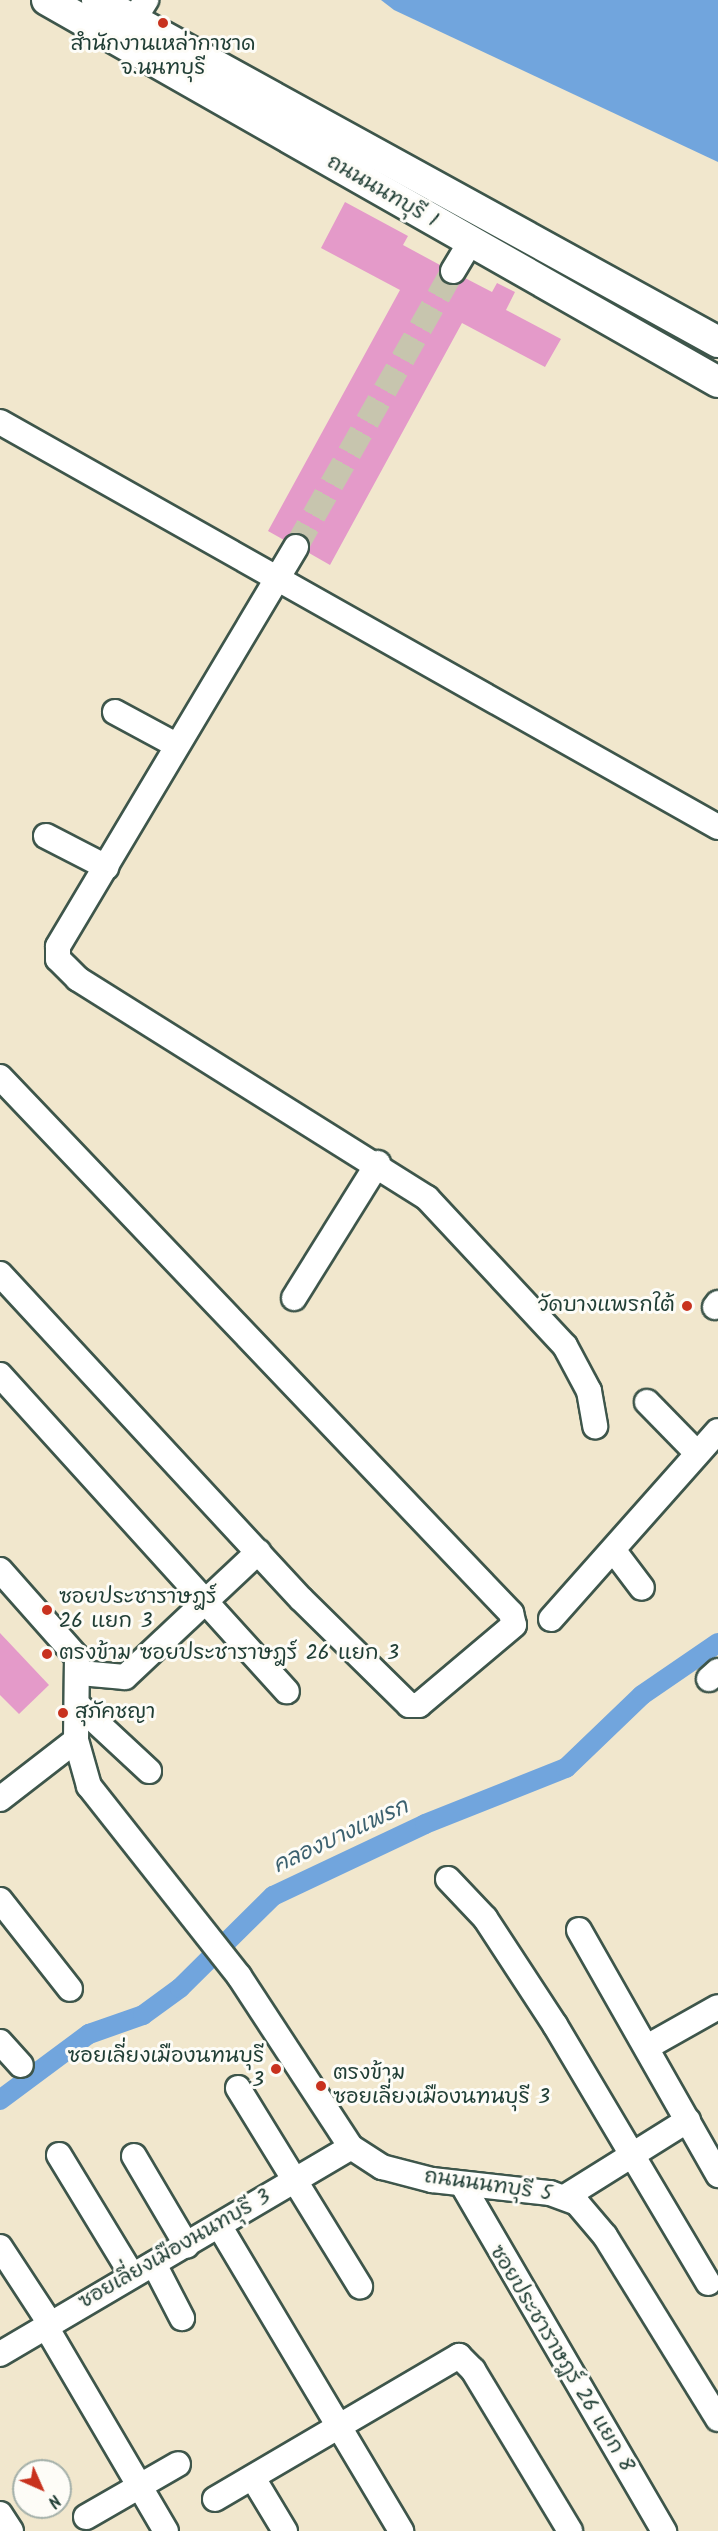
<!DOCTYPE html>
<html>
<head>
<meta charset="utf-8">
<style>
  body { margin:0 }
  #map { position:relative; width:718px; height:2531px; overflow:hidden; background:#f1e7cd; font-family:Kalam,"Playpen Sans Thai",sans-serif }
  div>[style] { position:absolute }
  .water>* { inset:0; background:#71a5dd }
  .canal>* { height:20px; margin:-10px; padding:0 10px; transform-origin:10px; border-radius:10px; background:#71a5dd }
  .building>* { inset:0; background:#e49ac9 }
  .minor-tunnel>* { height:24px; margin-top:-12px; transform-origin:0; background:repeating-linear-gradient(90deg,#c7c5ae 0 24px,transparent 0 36px) }
  .roads { filter:drop-shadow(2px 0 #3e564b) drop-shadow(-2px 0 #3e564b) drop-shadow(0 2px #3e564b) drop-shadow(0 -2px #3e564b) }
  .minor>* { height:24px; margin:-12px; padding:0 12px; transform-origin:12px; border-radius:12px; background:#fff }
  .major>* { height:30px; margin:-15px; padding:0 15px; transform-origin:15px; border-radius:15px; background:#fff }
  .dots>* { width:16px; height:16px; translate:-50% -50%; box-sizing:border-box; border:3px solid #fdfcf7; border-radius:50% }
  span { translate:-50% -50%; white-space:nowrap; text-align:center; line-height:1.15; -webkit-text-stroke:6px #fdfcf7; paint-order:stroke }
  .poi-label { font-size:21px; color:#1f3d34 }
  .right { translate:-100% -50%; text-align:right }
  .left { translate:0 -50%; text-align:left }
  .street-label { font-size:21px; color:#1f3d34 }
  .water-label { font-size:22px; color:#3c616f; font-style:italic }
  .north { position:absolute; left:12px; top:2459px; width:60px; height:60px; box-sizing:border-box; background:#fdfcf7; border:2px solid #a4b0a9; border-radius:50%; rotate:135deg; font-size:16px; font-weight:700; line-height:24px; text-align:center; color:#1f3d34 }
  .north::after { content:''; display:block; margin:auto; width:21px; height:27px; background:#c8321e; clip-path:polygon(50% 0,100% 100%,50% 72%,0 100%) }
</style>
</head>
<body>
<div id="map">
  <div class="water">
    <div style="clip-path:polygon(381px 0,718px 0,718px 162px,394px 10px)"></div>
  </div>
  <div class="canal">
    <div style="left:0;top:2100px;width:111px;rotate:-36.6deg"></div>
    <div style="left:89px;top:2034px;width:57px;rotate:-19.4deg"></div>
    <div style="left:143px;top:2015px;width:46px;rotate:-36.1deg"></div>
    <div style="left:180px;top:1988px;width:131px;rotate:-44.7deg"></div>
    <div style="left:273px;top:1896px;width:168px;rotate:-25.3deg"></div>
    <div style="left:425px;top:1824px;width:152px;rotate:-21.7deg"></div>
    <div style="left:566px;top:1768px;width:105px;rotate:-43.8deg"></div>
    <div style="left:642px;top:1695px;width:92px;rotate:-34.4deg"></div>
  </div>
  <div class="building">
    <div style="clip-path:polygon(345px 202px,408px 236px,403px 245px,440px 265px,445px 283px,453px 285px,465px 278px,492px 292px,497px 283px,515px 292px,506px 310px,561px 339px,545px 367px,462px 323px,330px 565px,309px 553px,303px 535px,284px 540px,268px 531px,400px 290px,321px 248px)"></div>
    <div style="clip-path:polygon(0 1633px,49px 1685px,19px 1714px,0 1695px)"></div>
  </div>
  <div class="minor-tunnel">
    <div style="left:296px;top:547px;width:318px;rotate:-60.4deg"></div>
  </div>
  <div class="roads">
    <div class="minor">
      <div style="left:133px;top:21px;width:25px;rotate:-58deg"></div>
      <div style="left:453px;top:271px;width:33px;rotate:-59deg"></div>
      <div style="left:0;top:422px;width:824px;rotate:29.43deg"></div>
      <div style="left:296px;top:547px;width:465px;rotate:120.8deg"></div>
      <div style="left:58px;top:947px;width:12px;rotate:90deg"></div>
      <div style="left:58px;top:959px;width:28px;rotate:45deg"></div>
      <div style="left:78px;top:979px;width:412px;rotate:32.1deg"></div>
      <div style="left:427px;top:1198px;width:202px;rotate:47deg"></div>
      <div style="left:565px;top:1346px;width:51px;rotate:61.9deg"></div>
      <div style="left:589px;top:1391px;width:36px;rotate:80deg"></div>
      <div style="left:115px;top:712px;width:69px;rotate:28.4deg"></div>
      <div style="left:46px;top:836px;width:68px;rotate:27.3deg"></div>
      <div style="left:0;top:1077px;width:741px;rotate:46.37deg"></div>
      <div style="left:511px;top:1613px;width:12px;rotate:76deg"></div>
      <div style="left:514px;top:1625px;width:124px;rotate:139.9deg"></div>
      <div style="left:419px;top:1705px;width:10px;rotate:180deg"></div>
      <div style="left:409px;top:1705px;width:151px;rotate:-135.5deg"></div>
      <div style="left:301px;top:1599px;width:443px;rotate:-132.8deg"></div>
      <div style="left:294px;top:1298px;width:159px;rotate:-58.1deg"></div>
      <div style="left:715px;top:1307px;width:5px;rotate:-53deg"></div>
      <div style="left:0;top:1375px;width:427px;rotate:47.8deg"></div>
      <div style="left:647px;top:1402px;width:71px;rotate:45.6deg"></div>
      <div style="left:614px;top:1551px;width:46px;rotate:52.9deg"></div>
      <div style="left:0;top:1570px;width:116px;rotate:48.5deg"></div>
      <div style="left:77px;top:1657px;width:83px;rotate:90.7deg"></div>
      <div style="left:76px;top:1740px;width:48px;rotate:74.2deg"></div>
      <div style="left:89px;top:1786px;width:242px;rotate:51.7deg"></div>
      <div style="left:239px;top:1976px;width:204px;rotate:56.8deg"></div>
      <div style="left:351px;top:2147px;width:37px;rotate:33deg"></div>
      <div style="left:382px;top:2167px;width:52px;rotate:14.6deg"></div>
      <div style="left:432px;top:2180px;width:119px;rotate:6.3deg"></div>
      <div style="left:550px;top:2193px;width:29px;rotate:20deg"></div>
      <div style="left:577px;top:2203px;width:43px;rotate:49.7deg"></div>
      <div style="left:605px;top:2236px;width:215px;rotate:58.3deg"></div>
      <div style="left:551px;top:1619px;width:251px;rotate:-48.4deg"></div>
      <div style="left:80px;top:1673px;width:45px;rotate:5.1deg"></div>
      <div style="left:125px;top:1677px;width:183px;rotate:-43.2deg"></div>
      <div style="left:709px;top:1679px;width:12px;rotate:-42deg"></div>
      <div style="left:78px;top:1705px;width:97px;rotate:42.9deg"></div>
      <div style="left:0;top:1799px;width:96px;rotate:-37.8deg"></div>
      <div style="left:448px;top:1879px;width:54px;rotate:46.5deg"></div>
      <div style="left:485px;top:1918px;width:128px;rotate:56.8deg"></div>
      <div style="left:555px;top:2025px;width:300px;rotate:59.3deg"></div>
      <div style="left:0;top:1900px;width:113px;rotate:51.8deg"></div>
      <div style="left:579px;top:1930px;width:282px;rotate:60.4deg"></div>
      <div style="left:0;top:2042px;width:31px;rotate:48deg"></div>
      <div style="left:647px;top:2047px;width:81px;rotate:-29.4deg"></div>
      <div style="left:238px;top:2088px;width:233px;rotate:58.4deg"></div>
      <div style="left:59px;top:2155px;width:140px;rotate:58.7deg"></div>
      <div style="left:134px;top:2156px;width:104px;rotate:59.5deg"></div>
      <div style="left:462px;top:2184px;width:402px;rotate:59.8deg"></div>
      <div style="left:565px;top:2197px;width:145px;rotate:-32deg"></div>
      <div style="left:220px;top:2227px;width:354px;rotate:59.2deg"></div>
      <div style="left:0;top:2247px;width:90px;rotate:56.8deg"></div>
      <div style="left:154px;top:2264px;width:61px;rotate:62.6deg"></div>
      <div style="left:45px;top:2325px;width:239px;rotate:59.6deg"></div>
      <div style="left:0;top:2354px;width:407px;rotate:-30.5deg"></div>
      <div style="left:253px;top:2478px;width:62px;rotate:58.9deg"></div>
      <div style="left:215px;top:2499px;width:283px;rotate:-30.4deg"></div>
      <div style="left:459px;top:2356px;width:20px;rotate:45deg"></div>
      <div style="left:473px;top:2370px;width:188px;rotate:58.9deg"></div>
      <div style="left:0;top:2514px;width:20px;rotate:57deg"></div>
      <div style="left:86px;top:2517px;width:106px;rotate:-29.9deg"></div>
    </div>
    <div class="major">
      <div style="left:47px;top:0;width:772px;rotate:29.65deg"></div>
      <div style="left:97px;top:0;width:709px;rotate:28.84deg"></div>
    </div>
  </div>
  <div class="dots">
    <div style="left:163px;top:23px;background:#c8321e"></div>
    <div style="left:687px;top:1306px;background:#c8321e"></div>
    <div style="left:47px;top:1610px;background:#c8321e"></div>
    <div style="left:47px;top:1654px;background:#c8321e"></div>
    <div style="left:63px;top:1713px;background:#c8321e"></div>
    <div style="left:276px;top:2069px;background:#c8321e"></div>
    <div style="left:321px;top:2086px;background:#c8321e"></div>
  </div>
  <div class="poi-label">
    <span style="left:163px;top:57px">สำนักงานเหล่ากาชาด<br>จ.นนทบุรี</span>
    <span class="right" style="left:675px;top:1306px">วัดบางแพรกใต้</span>
    <span class="left" style="left:59px;top:1610px">ซอยประชาราษฎร์<br>26 แยก 3</span>
    <span class="left" style="left:59px;top:1654px">ตรงข้าม ซอยประชาราษฎร์ 26 แยก 3</span>
    <span class="left" style="left:75px;top:1713px">สุภัคชญา</span>
    <span class="right" style="left:264px;top:2069px">ซอยเลี่ยงเมืองนทนบุรี<br>3</span>
    <span class="left" style="left:333px;top:2086px">ตรงข้าม<br>ซอยเลี่ยงเมืองนทนบุรี 3</span>
  </div>
  <div class="street-label">
    <span style="left:382px;top:192px;rotate:30deg">ถนนนนทบุรี 1</span>
    <span style="left:488px;top:2186px;rotate:8deg">ถนนนนทบุรี 5</span>
    <span style="left:175px;top:2250px;rotate:-30deg">ซอยเลี่ยงเมืองนนทบุรี 3</span>
    <span style="left:561px;top:2359px;rotate:59deg">ซอยประชาราษฎร์ 26 แยก 8</span>
  </div>
  <div class="water-label">
    <span style="left:341px;top:1837px;rotate:-25deg">คลองบางแพรก</span>
  </div>
  <div class="north">N</div>
</div>
</body>
</html>
